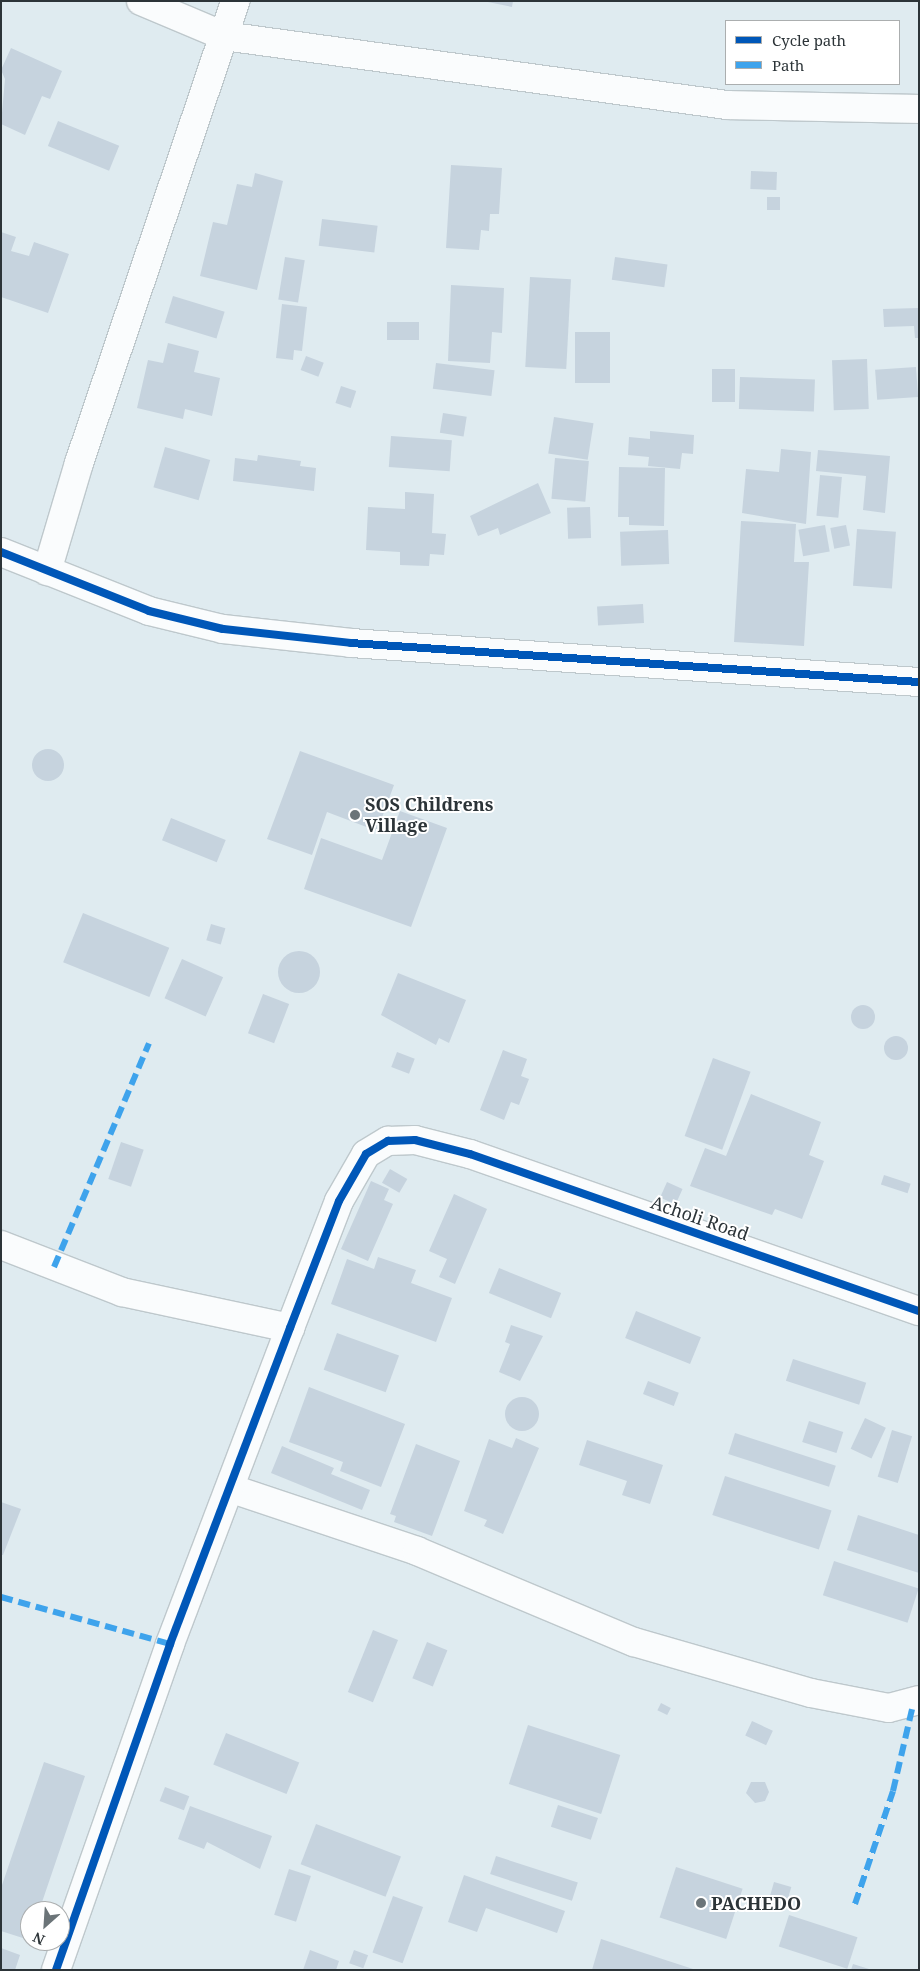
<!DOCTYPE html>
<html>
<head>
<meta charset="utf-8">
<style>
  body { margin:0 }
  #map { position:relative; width:920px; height:1971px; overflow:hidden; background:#dfebf0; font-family:"Noto Serif",serif }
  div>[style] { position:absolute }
  .building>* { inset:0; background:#c6d3de; transform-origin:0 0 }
  .round { border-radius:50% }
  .roads { filter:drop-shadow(1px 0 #bec8cc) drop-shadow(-1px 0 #bec8cc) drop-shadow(0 1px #bec8cc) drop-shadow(0 -1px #bec8cc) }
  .minor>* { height:28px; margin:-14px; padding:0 14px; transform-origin:14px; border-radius:14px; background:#fafcfd }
  .quiet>* { height:6px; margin-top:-3px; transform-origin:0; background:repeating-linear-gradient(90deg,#3ea3ec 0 12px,transparent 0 18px) }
  .cycleway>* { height:8px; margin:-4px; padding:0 4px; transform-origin:4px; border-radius:4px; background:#0057b8 }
  .dots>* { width:14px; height:14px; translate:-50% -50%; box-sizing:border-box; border:2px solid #fff; border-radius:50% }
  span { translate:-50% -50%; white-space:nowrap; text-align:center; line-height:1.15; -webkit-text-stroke:4px #fff; paint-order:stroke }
  .poi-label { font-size:18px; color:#2c3438; font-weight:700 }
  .left { translate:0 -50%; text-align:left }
  .street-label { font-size:18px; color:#2c3438 }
  .frame { position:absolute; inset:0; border:2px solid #2c3438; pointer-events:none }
  .legend { position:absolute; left:725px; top:20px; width:175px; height:65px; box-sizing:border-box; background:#fff; border:1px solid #abaeaf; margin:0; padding:6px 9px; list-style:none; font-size:15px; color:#2c3438 }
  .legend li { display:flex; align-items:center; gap:10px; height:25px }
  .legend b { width:25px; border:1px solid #abaeaf }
  .north { position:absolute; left:20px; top:1901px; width:50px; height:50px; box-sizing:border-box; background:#fff; border:1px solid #abaeaf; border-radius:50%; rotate:206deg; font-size:14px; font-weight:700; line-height:20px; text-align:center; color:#2c3438 }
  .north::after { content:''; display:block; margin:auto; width:18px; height:22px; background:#6b7478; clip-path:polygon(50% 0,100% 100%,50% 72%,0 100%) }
</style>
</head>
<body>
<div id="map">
  <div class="building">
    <div style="clip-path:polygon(483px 1px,513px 1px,512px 7px)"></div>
    <div style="clip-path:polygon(11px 48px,62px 71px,50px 99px,42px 96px,25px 135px,1px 124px,5px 79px,1px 70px)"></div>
    <div style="left:58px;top:121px;width:66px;height:27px;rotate:22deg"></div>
    <div style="clip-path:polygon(451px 165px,502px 168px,499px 214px,490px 214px,489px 231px,481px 230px,479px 250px,446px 248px)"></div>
    <div style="left:751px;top:171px;width:26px;height:18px;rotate:2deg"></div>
    <div style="clip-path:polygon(255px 173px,283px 181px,257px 290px,200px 276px,213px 222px,227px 225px,237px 184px,252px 187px)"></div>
    <div style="left:767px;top:197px;width:13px;height:13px"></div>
    <div style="left:322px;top:219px;width:56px;height:27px;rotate:7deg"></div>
    <div style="clip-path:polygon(1px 232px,16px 237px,11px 251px,29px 256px,34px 242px,69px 254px,48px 313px,1px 297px)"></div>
    <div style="left:285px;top:257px;width:20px;height:43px;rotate:9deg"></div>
    <div style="left:615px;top:257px;width:53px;height:23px;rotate:8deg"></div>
    <div style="left:530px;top:277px;width:41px;height:90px;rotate:3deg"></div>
    <div style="clip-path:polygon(451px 285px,504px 288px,502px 333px,492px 332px,490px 363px,448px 361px)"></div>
    <div style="left:173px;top:296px;width:54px;height:28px;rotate:17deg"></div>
    <div style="clip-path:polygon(282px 304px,307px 307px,302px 351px,294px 350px,293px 360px,276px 358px)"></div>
    <div style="clip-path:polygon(919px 308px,919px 338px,915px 338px,914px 326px,884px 327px,883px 309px)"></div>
    <div style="left:387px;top:322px;width:32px;height:18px"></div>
    <div style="left:575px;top:332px;width:35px;height:51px"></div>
    <div style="clip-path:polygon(168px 343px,199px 351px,194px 372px,220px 378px,212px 416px,185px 409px,183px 419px,137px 408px,148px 360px,163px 363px)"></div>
    <div style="left:306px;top:356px;width:19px;height:15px;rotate:21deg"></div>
    <div style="left:867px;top:359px;width:50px;height:35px;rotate:88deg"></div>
    <div style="left:436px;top:363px;width:59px;height:26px;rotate:7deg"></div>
    <div style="left:916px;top:367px;width:30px;height:41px;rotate:86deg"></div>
    <div style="left:712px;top:369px;width:23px;height:33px"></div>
    <div style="left:740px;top:377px;width:75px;height:32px;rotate:2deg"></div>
    <div style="left:341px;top:386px;width:16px;height:18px;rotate:18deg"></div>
    <div style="left:443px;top:413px;width:24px;height:20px;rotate:9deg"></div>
    <div style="left:554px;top:417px;width:40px;height:37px;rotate:9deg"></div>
    <div style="clip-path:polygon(650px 431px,694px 435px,693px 454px,682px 453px,680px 469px,648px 466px,649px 457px,628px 455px,629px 437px,650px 439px)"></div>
    <div style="left:391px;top:436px;width:61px;height:31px;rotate:4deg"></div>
    <div style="left:165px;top:447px;width:47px;height:42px;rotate:16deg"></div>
    <div style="clip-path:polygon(781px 449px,811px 452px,806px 524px,742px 513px,746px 469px,779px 472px)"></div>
    <div style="clip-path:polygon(818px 450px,890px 456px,885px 513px,863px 510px,866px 476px,816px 471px)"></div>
    <div style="clip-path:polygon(258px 455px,301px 461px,300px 466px,316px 468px,314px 491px,233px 481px,235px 458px,257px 461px)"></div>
    <div style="left:555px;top:458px;width:34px;height:41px;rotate:5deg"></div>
    <div style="clip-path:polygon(619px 467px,665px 468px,664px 526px,629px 525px,629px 517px,618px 517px)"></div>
    <div style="left:820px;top:475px;width:22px;height:41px;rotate:5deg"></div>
    <div style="clip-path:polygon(538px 483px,551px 513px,500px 535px,498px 528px,478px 536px,470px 516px)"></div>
    <div style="clip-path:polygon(405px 492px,434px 494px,432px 533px,446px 534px,444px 555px,430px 554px,429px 566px,400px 565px,400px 552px,366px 550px,368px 507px,405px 509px)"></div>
    <div style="left:590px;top:507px;width:31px;height:23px;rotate:88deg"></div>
    <div style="clip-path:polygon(741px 521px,796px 524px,794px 562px,809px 562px,804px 646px,734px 642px)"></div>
    <div style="left:825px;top:525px;width:27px;height:27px;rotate:80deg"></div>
    <div style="left:846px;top:525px;width:21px;height:16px;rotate:79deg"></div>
    <div style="left:857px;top:529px;width:39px;height:57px;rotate:4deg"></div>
    <div style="left:668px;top:530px;width:34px;height:48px;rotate:88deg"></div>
    <div style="left:643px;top:604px;width:19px;height:46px;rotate:87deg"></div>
    <div class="round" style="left:32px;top:749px;width:32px;height:32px"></div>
    <div style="clip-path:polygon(300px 751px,394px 785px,377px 831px,327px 812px,312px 855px,267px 839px)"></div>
    <div style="clip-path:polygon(400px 811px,447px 828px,411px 927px,304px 889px,321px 838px,382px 860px)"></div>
    <div style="left:171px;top:818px;width:59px;height:24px;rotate:22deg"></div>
    <div style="left:83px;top:913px;width:93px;height:53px;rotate:22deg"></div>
    <div style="left:211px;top:924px;width:15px;height:17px;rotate:16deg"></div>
    <div class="round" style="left:278px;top:951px;width:42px;height:42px"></div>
    <div style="left:182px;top:959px;width:45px;height:43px;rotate:24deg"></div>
    <div style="clip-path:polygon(398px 973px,466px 1000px,449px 1043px,439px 1038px,436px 1045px,381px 1015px)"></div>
    <div style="left:263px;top:994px;width:28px;height:42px;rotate:21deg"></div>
    <div class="round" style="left:851px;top:1005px;width:24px;height:24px"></div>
    <div class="round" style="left:884px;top:1036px;width:24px;height:24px"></div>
    <div style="clip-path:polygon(503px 1050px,527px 1059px,521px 1076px,529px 1079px,519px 1105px,511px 1102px,504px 1120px,480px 1110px)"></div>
    <div style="left:397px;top:1052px;width:19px;height:16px;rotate:21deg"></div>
    <div style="left:713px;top:1058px;width:40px;height:83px;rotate:20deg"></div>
    <div style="clip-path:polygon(751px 1094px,821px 1122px,809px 1155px,824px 1161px,802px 1219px,775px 1209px,772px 1215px,690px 1186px,705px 1148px,726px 1156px)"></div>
    <div style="left:121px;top:1142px;width:24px;height:39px;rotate:19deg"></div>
    <div style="left:390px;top:1169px;width:20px;height:16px;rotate:30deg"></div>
    <div style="left:884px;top:1175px;width:28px;height:10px;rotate:18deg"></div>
    <div style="clip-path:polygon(371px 1181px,389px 1189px,384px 1200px,393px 1204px,368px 1261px,341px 1249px)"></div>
    <div style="left:667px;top:1182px;width:17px;height:17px;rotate:24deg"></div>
    <div style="clip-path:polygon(454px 1194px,487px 1209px,455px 1284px,439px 1277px,447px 1259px,429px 1251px)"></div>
    <div style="clip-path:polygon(378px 1257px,416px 1270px,411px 1283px,452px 1298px,436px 1342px,331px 1304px,347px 1259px,374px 1269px)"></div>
    <div style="left:499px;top:1268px;width:67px;height:27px;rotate:22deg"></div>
    <div style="left:636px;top:1311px;width:70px;height:29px;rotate:22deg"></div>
    <div style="clip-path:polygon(511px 1325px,543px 1336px,520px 1381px,499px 1372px,510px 1344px,505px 1342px)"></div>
    <div style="left:337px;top:1333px;width:66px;height:39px;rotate:20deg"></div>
    <div style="left:793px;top:1359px;width:77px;height:23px;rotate:18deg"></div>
    <div style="left:648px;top:1381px;width:33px;height:14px;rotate:21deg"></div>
    <div style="clip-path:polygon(309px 1387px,405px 1424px,381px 1487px,340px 1471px,343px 1462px,289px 1442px)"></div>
    <div class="round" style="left:505px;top:1397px;width:34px;height:34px"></div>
    <div style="left:865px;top:1418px;width:23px;height:34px;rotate:25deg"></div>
    <div style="left:809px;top:1421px;width:36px;height:22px;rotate:18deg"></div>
    <div style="left:892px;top:1430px;width:21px;height:49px;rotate:17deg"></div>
    <div style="left:735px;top:1433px;width:106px;height:22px;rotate:18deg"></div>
    <div style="clip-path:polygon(516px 1438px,539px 1448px,503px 1534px,484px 1526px,487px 1520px,464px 1511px,489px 1439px,512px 1448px)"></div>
    <div style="clip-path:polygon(587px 1440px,663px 1465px,650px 1504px,622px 1495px,627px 1481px,579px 1465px)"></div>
    <div style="clip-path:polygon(416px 1444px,460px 1461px,432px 1536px,394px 1522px,396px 1516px,390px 1514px)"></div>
    <div style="clip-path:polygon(282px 1446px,334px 1468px,331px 1474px,370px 1490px,362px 1510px,271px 1473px)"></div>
    <div style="left:725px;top:1476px;width:112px;height:41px;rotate:18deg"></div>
    <div style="clip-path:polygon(1px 1502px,21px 1509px,3px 1555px,1px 1555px)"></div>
    <div style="clip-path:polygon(858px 1515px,919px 1535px,919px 1573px,847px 1550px)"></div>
    <div style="left:834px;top:1561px;width:89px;height:36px;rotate:18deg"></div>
    <div style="left:373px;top:1630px;width:27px;height:67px;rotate:22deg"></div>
    <div style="left:427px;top:1642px;width:22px;height:39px;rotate:22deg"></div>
    <div style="left:661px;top:1703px;width:11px;height:8px;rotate:27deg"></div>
    <div style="left:752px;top:1721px;width:23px;height:16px;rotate:25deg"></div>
    <div style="left:528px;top:1725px;width:97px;height:62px;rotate:18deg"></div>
    <div style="left:226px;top:1733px;width:79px;height:34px;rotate:22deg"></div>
    <div style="clip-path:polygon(44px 1762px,85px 1776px,39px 1911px,30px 1911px,29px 1940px,1px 1931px,1px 1888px)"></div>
    <div style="clip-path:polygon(751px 1782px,765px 1782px,769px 1792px,765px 1801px,755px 1803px,746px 1793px)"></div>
    <div style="left:165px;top:1787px;width:26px;height:15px;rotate:21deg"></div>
    <div style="left:558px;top:1805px;width:42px;height:23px;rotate:18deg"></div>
    <div style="clip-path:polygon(190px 1806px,272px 1836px,260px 1869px,207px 1842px,204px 1849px,178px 1839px)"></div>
    <div style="left:316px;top:1824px;width:91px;height:43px;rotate:21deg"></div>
    <div style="left:496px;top:1856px;width:86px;height:19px;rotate:18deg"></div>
    <div style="left:676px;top:1867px;width:70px;height:53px;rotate:18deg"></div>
    <div style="left:289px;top:1869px;width:23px;height:48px;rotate:18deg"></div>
    <div style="clip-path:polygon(464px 1875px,565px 1911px,557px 1933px,486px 1908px,477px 1932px,448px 1922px)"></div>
    <div style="left:774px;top:1882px;width:18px;height:16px;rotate:16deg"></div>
    <div style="left:393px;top:1896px;width:32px;height:60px;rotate:20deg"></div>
    <div style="left:789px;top:1915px;width:72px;height:33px;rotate:18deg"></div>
    <div style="clip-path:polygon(601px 1939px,693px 1969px,693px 1970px,592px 1970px)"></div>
    <div style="clip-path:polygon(1px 1948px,20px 1955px,15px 1970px,1px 1970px)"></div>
    <div style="clip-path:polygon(310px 1950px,339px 1961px,336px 1970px,303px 1970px)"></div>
    <div style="left:354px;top:1950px;width:15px;height:14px;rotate:20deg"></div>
    <div style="clip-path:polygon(853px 1964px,869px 1969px,869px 1970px,851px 1970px)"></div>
  </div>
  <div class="roads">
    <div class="minor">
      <div style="left:141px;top:1px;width:90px;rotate:22.9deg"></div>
      <div style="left:224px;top:36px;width:508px;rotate:7.81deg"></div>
      <div style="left:727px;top:105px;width:192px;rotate:1.2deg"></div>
      <div style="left:1px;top:552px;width:159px;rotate:21.7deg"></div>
      <div style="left:149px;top:611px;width:76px;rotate:13.7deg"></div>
      <div style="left:223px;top:629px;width:129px;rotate:6.2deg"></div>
      <div style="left:351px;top:643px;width:569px;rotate:3.93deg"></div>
      <div style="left:47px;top:571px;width:113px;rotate:-73.5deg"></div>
      <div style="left:79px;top:463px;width:488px;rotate:-71.3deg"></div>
      <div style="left:1px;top:1245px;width:130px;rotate:21.2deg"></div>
      <div style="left:122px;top:1292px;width:172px;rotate:12.1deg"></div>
      <div style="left:232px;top:1489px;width:195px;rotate:18.5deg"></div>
      <div style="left:417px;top:1551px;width:235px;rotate:22.8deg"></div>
      <div style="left:634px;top:1642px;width:184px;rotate:16.1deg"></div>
      <div style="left:811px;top:1693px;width:79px;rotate:10.9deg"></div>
      <div style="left:889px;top:1708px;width:31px;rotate:-15deg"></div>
      <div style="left:56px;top:1970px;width:345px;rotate:-70.7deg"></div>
      <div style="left:170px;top:1644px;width:338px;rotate:-69.2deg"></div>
      <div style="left:290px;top:1328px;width:136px;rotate:-68.9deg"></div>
      <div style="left:339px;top:1201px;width:54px;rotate:-60.1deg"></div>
      <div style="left:366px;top:1154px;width:26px;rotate:-31deg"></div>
      <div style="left:388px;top:1141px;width:27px;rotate:-2deg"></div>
      <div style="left:415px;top:1140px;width:57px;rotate:14.3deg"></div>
      <div style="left:470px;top:1154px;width:476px;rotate:19.3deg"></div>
    </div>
  </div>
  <div class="quiet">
    <div style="left:54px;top:1267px;width:243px;rotate:-67deg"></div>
    <div style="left:1px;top:1597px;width:175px;rotate:15.5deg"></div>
    <div style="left:855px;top:1904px;width:119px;rotate:-71.4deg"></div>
    <div style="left:893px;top:1791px;width:88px;rotate:-76.9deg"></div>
  </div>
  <div class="cycleway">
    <div style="left:1px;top:552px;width:159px;rotate:21.7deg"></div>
    <div style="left:149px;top:611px;width:76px;rotate:13.7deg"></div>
    <div style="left:223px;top:629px;width:129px;rotate:6.2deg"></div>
    <div style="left:351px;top:643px;width:569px;rotate:3.93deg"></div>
    <div style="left:56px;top:1970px;width:345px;rotate:-70.7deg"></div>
    <div style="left:170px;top:1644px;width:338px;rotate:-69.2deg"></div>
    <div style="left:290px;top:1328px;width:136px;rotate:-68.9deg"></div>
    <div style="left:339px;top:1201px;width:54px;rotate:-60.1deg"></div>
    <div style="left:366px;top:1154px;width:26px;rotate:-31deg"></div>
    <div style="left:388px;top:1141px;width:27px;rotate:-2deg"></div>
    <div style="left:415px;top:1140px;width:57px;rotate:14.3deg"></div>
    <div style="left:470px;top:1154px;width:476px;rotate:19.3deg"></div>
  </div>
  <div class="dots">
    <div style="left:355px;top:815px;background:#6b7478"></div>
    <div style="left:701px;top:1903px;background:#6b7478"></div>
  </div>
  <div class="poi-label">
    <span class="left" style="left:365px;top:815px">SOS Childrens<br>Village</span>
    <span class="left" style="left:711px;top:1903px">PACHEDO</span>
  </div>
  <div class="street-label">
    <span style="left:700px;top:1218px;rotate:19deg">Acholi Road</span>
  </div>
  <div class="frame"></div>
  <ul class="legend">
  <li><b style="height:6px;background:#0057b8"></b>Cycle path</li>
  <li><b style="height:6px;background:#3ea3ec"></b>Path</li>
  </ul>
  <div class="north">N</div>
</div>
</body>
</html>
